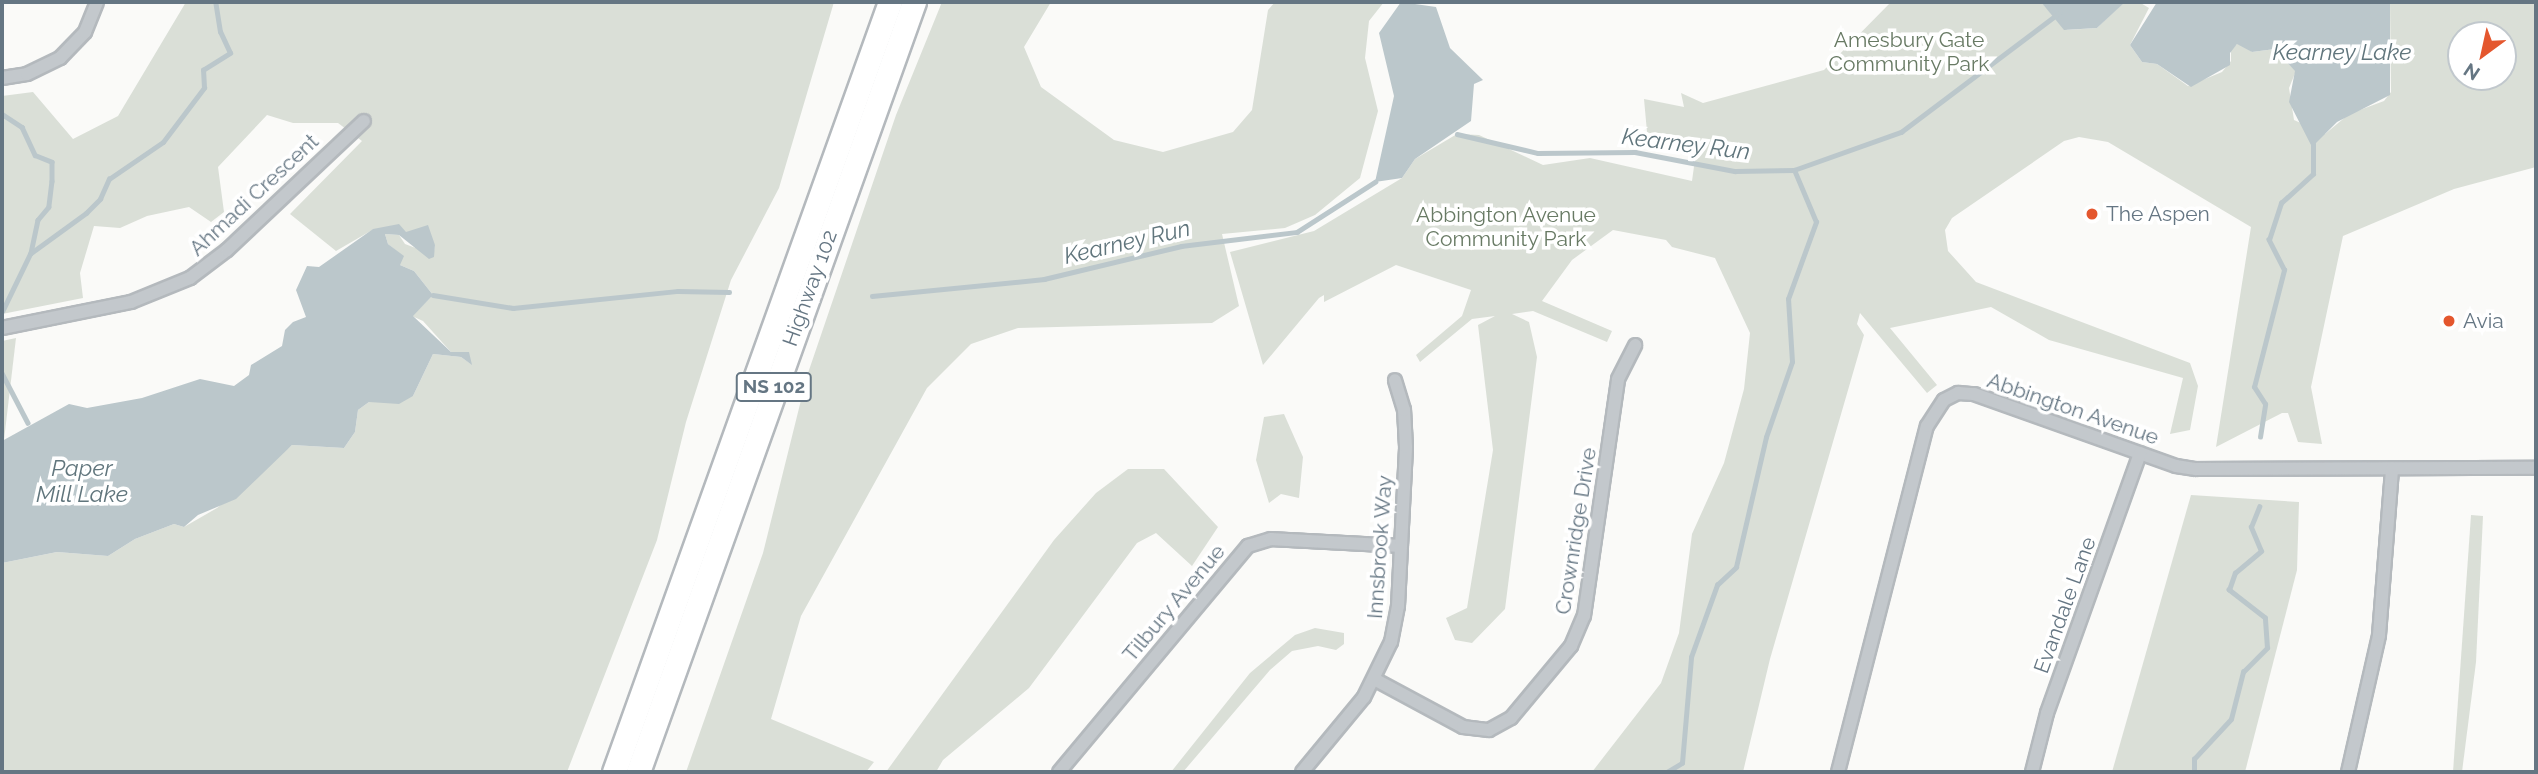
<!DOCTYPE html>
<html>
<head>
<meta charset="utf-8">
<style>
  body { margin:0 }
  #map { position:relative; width:2538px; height:774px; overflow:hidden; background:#fafaf8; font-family:Raleway,sans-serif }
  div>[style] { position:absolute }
  .green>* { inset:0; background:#dadfd7 }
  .water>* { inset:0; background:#bbc7cb }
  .stream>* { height:4.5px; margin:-2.25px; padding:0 2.25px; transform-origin:2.25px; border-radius:2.25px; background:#bbc7cb }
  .roads { filter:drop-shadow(2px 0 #b4b9bd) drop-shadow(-2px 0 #b4b9bd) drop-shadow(0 2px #b4b9bd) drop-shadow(0 -2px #b4b9bd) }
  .street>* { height:12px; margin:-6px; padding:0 6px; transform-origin:6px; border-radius:6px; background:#c3c8cc }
  .highway>* { height:23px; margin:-11.5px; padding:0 11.5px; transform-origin:11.5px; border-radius:11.5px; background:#fff }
  .dots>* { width:19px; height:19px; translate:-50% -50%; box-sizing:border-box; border:4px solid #fff; border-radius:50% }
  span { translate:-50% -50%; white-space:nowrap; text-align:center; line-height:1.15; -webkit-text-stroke:7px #fff; paint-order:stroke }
  .shield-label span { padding:2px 5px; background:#fff; border:2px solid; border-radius:5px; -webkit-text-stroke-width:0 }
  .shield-label { font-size:19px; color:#657683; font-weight:700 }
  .park-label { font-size:21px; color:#687a64 }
  .street-label { font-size:21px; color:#657683 }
  .poi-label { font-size:21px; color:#657683 }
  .left { translate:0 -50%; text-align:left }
  .water-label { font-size:23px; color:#60757c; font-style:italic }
  .frame { position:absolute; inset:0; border:4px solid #657683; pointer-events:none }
  .north { position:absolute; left:2447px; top:21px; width:70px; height:70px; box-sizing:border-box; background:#fff; border:2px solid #c1c8cd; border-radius:50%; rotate:213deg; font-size:19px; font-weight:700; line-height:28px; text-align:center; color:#657683 }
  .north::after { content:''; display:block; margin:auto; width:24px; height:32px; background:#e4572e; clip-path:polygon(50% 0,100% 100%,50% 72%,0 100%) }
</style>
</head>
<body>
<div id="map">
  <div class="green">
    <div style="clip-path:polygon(186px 2px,834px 2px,779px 188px,731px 280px,686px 422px,657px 540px,567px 772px,2px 772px,2px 563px,57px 552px,108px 556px,135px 539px,174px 524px,184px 527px,217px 508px,292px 445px,344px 448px,355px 432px,358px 410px,369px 402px,413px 396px,433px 354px,461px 357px,471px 364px,462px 352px,451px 352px,423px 321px,412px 316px,433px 295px,414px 271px,400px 265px,399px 253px,388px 244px,385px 234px,399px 235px,405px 244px,421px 250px,434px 251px,435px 245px,406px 232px,374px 229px,336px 251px,290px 214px,362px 141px,338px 123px,293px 123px,267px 115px,218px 167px,224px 212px,211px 222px,189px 207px,147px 216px,120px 228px,94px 226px,80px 273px,83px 298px,2px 314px,2px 96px,33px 92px,73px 139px,118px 116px)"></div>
    <div style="clip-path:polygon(942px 2px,1051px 2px,1024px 47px,1041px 87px,1114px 140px,1163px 152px,1233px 132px,1252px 110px,1268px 10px,1275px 2px,1384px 2px,1369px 21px,1365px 58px,1378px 111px,1360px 178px,1315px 215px,1285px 228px,1222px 234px,1239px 306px,1212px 323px,1018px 328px,971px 344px,927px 388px,801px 616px,771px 719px,874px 762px,866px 772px,686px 772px,763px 553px,807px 376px,896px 115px)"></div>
    <div style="clip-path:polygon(evenodd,1891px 2px,2041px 2px,2067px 30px,2097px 28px,2123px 3px,2139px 2px,2149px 8px,2130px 45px,2142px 62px,2157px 64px,2188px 86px,2222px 72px,2231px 61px,2231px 50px,2239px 42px,2252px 52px,2275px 49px,2296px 71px,2289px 88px,2294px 120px,2325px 134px,2349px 114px,2384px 101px,2391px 92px,2390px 2px,2536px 2px,2536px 167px,2454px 189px,2343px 236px,2311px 387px,2322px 444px,2298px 442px,2288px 413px,2282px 413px,2216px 447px,2251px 227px,2108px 142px,2079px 137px,2064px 141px,1952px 218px,1945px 230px,1948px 251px,1976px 282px,2190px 363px,2198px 386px,2190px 430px,2170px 434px,2183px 378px,2049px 340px,1991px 307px,1890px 328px,1937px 385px,1927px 393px,1860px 313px,1857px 324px,1864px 335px,1770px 659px,1743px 772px,1592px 772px,1661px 683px,1679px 633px,1692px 534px,1724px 463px,1744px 389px,1750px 333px,1715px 258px,1672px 247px,1666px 240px,1613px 230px,1572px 260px,1542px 301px,1612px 331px,1607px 342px,1533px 311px,1512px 314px,1529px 322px,1537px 357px,1505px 609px,1472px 643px,1455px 640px,1446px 618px,1467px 608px,1493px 450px,1478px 325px,1495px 316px,1472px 319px,1420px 362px,1416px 355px,1462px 316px,1471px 290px,1396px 265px,1324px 302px,1324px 295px,1319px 298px,1263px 365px,1230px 252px,1314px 231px,1402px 178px,1415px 159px,1457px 134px,1479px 135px,1543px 165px,1590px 158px,1692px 181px,1696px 152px,1647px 132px,1644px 99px,1684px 107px,1681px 93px,1703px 103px,1824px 70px,1891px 2px,2461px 35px,2503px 35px,2503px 77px,2461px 77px,2461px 35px)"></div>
    <div style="clip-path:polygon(16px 338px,4px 440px,2px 441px,2px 341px)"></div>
    <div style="clip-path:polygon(1284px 414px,1303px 457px,1299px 498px,1281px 494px,1269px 503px,1256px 460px,1264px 417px)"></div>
    <div style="clip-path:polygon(1128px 469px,1164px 469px,1218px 527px,1192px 566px,1156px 533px,1137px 543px,1029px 688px,943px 760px,936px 772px,886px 772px,1054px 540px,1096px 493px)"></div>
    <div style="clip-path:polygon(2191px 495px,2299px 502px,2297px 570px,2245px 772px,2112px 772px)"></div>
    <div style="clip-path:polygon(2471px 515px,2483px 516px,2476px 662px,2462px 772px,2453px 772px)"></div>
    <div style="clip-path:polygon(1315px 628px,1344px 633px,1344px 644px,1336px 650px,1318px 646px,1292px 651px,1270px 670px,1183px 772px,1171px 772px,1250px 673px,1295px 635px)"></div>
  </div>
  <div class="water">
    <div style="clip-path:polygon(1401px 2px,1436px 7px,1450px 48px,1483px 80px,1474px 84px,1471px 121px,1415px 159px,1402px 178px,1375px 182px,1394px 96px,1379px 33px)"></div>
    <div style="clip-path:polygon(2041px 2px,2125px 2px,2097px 28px,2064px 30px)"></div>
    <div style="clip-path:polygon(2157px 2px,2390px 2px,2390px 95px,2337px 122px,2312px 147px,2289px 102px,2295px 71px,2275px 49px,2252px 52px,2237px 44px,2230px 53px,2230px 65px,2191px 87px,2157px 64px,2142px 62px,2130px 45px)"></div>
    <div style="clip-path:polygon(399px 224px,406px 232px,428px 225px,435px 245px,434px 257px,429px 259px,399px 235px,385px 234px,388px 244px,404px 256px,400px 265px,414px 271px,433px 295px,413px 316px,451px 352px,469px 352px,472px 365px,461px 357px,433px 354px,413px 396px,399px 404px,369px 402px,358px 410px,355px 432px,344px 448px,292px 445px,236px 499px,198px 515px,184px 527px,174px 524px,135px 539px,108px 556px,57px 552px,2px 563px,2px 441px,69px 404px,87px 408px,142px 398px,200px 379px,234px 386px,249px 375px,251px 365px,282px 346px,285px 330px,293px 322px,306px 317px,296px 290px,307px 266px,319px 267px,373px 229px)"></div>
  </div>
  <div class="stream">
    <div style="left:2px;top:114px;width:24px;rotate:33deg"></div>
    <div style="left:22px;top:127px;width:31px;rotate:65deg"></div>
    <div style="left:35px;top:155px;width:18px;rotate:22deg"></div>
    <div style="left:52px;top:162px;width:19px;rotate:90deg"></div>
    <div style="left:52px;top:181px;width:26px;rotate:97deg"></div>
    <div style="left:49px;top:207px;width:17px;rotate:130deg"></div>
    <div style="left:38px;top:220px;width:34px;rotate:102deg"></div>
    <div style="left:31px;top:253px;width:64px;rotate:115.8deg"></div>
    <div style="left:1457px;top:134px;width:83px;rotate:13.2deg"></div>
    <div style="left:1538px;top:153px;width:97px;rotate:-0.6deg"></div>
    <div style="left:1635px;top:152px;width:102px;rotate:10.8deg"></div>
    <div style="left:1735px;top:171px;width:59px;rotate:-1deg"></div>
    <div style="left:1794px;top:170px;width:114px;rotate:-19.6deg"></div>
    <div style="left:1901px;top:132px;width:198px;rotate:-37deg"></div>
    <div style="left:31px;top:253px;width:68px;rotate:-36deg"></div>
    <div style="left:86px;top:213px;width:20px;rotate:-45deg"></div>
    <div style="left:100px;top:199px;width:22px;rotate:-66deg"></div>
    <div style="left:109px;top:179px;width:65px;rotate:-34.4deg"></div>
    <div style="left:163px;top:142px;width:68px;rotate:-52.8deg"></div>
    <div style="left:204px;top:88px;width:18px;rotate:-93deg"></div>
    <div style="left:203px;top:70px;width:32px;rotate:-32deg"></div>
    <div style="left:230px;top:53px;width:23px;rotate:-115deg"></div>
    <div style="left:220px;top:32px;width:30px;rotate:-99deg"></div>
    <div style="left:433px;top:295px;width:81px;rotate:9.2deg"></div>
    <div style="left:513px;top:308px;width:166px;rotate:-5.9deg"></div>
    <div style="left:678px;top:291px;width:51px;rotate:1.1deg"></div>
    <div style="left:872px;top:296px;width:173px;rotate:-5.6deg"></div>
    <div style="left:1044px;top:279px;width:141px;rotate:-13.5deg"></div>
    <div style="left:1181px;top:246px;width:117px;rotate:-6.9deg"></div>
    <div style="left:1297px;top:232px;width:93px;rotate:-32.7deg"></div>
    <div style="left:2px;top:373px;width:56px;rotate:62.5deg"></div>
    <div style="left:2260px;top:437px;width:33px;rotate:-81deg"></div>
    <div style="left:2265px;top:404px;width:20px;rotate:-123deg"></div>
    <div style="left:2254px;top:387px;width:121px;rotate:-75.6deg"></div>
    <div style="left:2284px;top:270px;width:34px;rotate:-117deg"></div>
    <div style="left:2269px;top:240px;width:39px;rotate:-72deg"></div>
    <div style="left:2281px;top:203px;width:43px;rotate:-42.2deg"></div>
    <div style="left:2313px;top:174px;width:30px;rotate:-90deg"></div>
    <div style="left:1667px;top:772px;width:17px;rotate:-31deg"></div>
    <div style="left:1682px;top:763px;width:106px;rotate:-85.1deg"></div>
    <div style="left:1691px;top:657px;width:77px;rotate:-70.1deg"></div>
    <div style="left:1717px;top:585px;width:26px;rotate:-43deg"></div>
    <div style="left:1736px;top:567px;width:133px;rotate:-77deg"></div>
    <div style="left:1766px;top:437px;width:79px;rotate:-70.9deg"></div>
    <div style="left:1792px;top:362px;width:63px;rotate:-93.6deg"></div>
    <div style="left:1788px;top:299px;width:82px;rotate:-70deg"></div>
    <div style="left:1816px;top:222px;width:56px;rotate:-112.9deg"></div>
    <div style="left:2194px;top:772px;width:13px;rotate:-90deg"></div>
    <div style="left:2194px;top:759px;width:54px;rotate:-47.2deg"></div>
    <div style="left:2231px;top:719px;width:49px;rotate:-75.7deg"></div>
    <div style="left:2243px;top:672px;width:34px;rotate:-45deg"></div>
    <div style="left:2267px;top:648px;width:30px;rotate:-94deg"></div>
    <div style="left:2265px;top:618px;width:46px;rotate:-142.1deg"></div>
    <div style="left:2229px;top:590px;width:18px;rotate:-71deg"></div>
    <div style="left:2235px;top:573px;width:34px;rotate:-40deg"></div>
    <div style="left:2261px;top:551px;width:26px;rotate:-113deg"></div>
    <div style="left:2251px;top:527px;width:22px;rotate:-68deg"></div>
  </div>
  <div class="roads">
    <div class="street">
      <div style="left:2px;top:78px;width:25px;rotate:-9deg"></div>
      <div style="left:27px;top:74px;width:37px;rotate:-26deg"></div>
      <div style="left:60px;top:58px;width:36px;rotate:-46deg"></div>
      <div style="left:85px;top:32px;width:32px;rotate:-68deg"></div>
      <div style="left:2px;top:328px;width:132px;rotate:-11.4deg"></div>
      <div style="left:131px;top:302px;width:64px;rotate:-22.1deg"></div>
      <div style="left:190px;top:278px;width:46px;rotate:-37.1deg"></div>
      <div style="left:227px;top:250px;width:188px;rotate:-43.3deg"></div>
      <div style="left:1374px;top:679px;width:101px;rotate:28.3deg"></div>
      <div style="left:1463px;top:727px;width:26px;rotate:7deg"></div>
      <div style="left:1489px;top:730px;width:25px;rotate:-29deg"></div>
      <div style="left:1511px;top:718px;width:94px;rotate:-50.2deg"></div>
      <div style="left:1571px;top:646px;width:33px;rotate:-67deg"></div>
      <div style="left:1584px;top:616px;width:239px;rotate:-81.8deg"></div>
      <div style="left:1618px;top:379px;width:38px;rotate:-63deg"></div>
      <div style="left:1059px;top:772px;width:295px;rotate:-50.1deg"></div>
      <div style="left:1248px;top:546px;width:24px;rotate:-17deg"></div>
      <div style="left:1271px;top:539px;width:130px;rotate:3.1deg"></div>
      <div style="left:1302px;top:772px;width:97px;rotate:-50.4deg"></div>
      <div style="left:1364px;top:697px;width:61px;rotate:-63.9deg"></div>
      <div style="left:1391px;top:642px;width:37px;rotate:-79deg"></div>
      <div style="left:1398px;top:606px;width:159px;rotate:-87.1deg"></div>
      <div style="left:1406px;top:447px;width:37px;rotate:-93deg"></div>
      <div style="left:1404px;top:410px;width:31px;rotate:-107deg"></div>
      <div style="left:1838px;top:772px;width:357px;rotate:-75.6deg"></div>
      <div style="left:1927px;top:426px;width:31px;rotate:-57deg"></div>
      <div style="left:1944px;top:400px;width:16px;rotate:-27deg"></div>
      <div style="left:1958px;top:393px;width:16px;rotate:4deg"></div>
      <div style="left:1974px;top:394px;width:214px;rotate:19.6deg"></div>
      <div style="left:2176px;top:466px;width:20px;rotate:9deg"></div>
      <div style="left:2196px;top:469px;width:340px;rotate:-0.2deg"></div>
      <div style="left:2032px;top:772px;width:61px;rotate:-75.7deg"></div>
      <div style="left:2047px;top:713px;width:276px;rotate:-70.3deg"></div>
      <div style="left:2348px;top:772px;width:140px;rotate:-77.2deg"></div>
      <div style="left:2379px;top:635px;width:167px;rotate:-85.5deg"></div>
    </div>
    <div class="highway">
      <div style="left:614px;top:772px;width:818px;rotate:-70.28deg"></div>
      <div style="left:638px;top:772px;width:818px;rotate:-70.28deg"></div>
    </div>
  </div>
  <div class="dots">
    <div style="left:2092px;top:214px;background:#e4572e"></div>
    <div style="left:2449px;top:321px;background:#e4572e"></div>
  </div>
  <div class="shield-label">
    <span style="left:774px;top:387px">NS 102</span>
  </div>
  <div class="park-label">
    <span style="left:1909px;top:52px">Amesbury Gate<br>Community Park</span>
    <span style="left:1506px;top:227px">Abbington Avenue<br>Community Park</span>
  </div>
  <div class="street-label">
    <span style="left:254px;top:195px;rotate:-43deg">Ahmadi Crescent</span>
    <span style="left:810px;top:288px;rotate:-70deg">Highway 102</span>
    <span style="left:2073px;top:409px;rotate:19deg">Abbington Avenue</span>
    <span style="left:1576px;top:531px;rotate:-81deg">Crownridge Drive</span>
    <span style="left:1380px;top:547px;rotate:-86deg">Innsbrook Way</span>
    <span style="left:1174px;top:603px;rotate:-50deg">Tilbury Avenue</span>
    <span style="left:2065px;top:605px;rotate:-70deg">Evandale Lane</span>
  </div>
  <div class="poi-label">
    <span class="left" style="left:2106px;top:214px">The Aspen</span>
    <span class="left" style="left:2463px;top:321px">Avia</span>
  </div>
  <div class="water-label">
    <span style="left:2342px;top:52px">Kearney Lake</span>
    <span style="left:1686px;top:144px;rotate:7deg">Kearney Run</span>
    <span style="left:1127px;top:242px;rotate:-13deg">Kearney Run</span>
    <span style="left:82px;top:481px">Paper<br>Mill Lake</span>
  </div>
  <div class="frame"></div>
  <div class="north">N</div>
</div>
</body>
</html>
